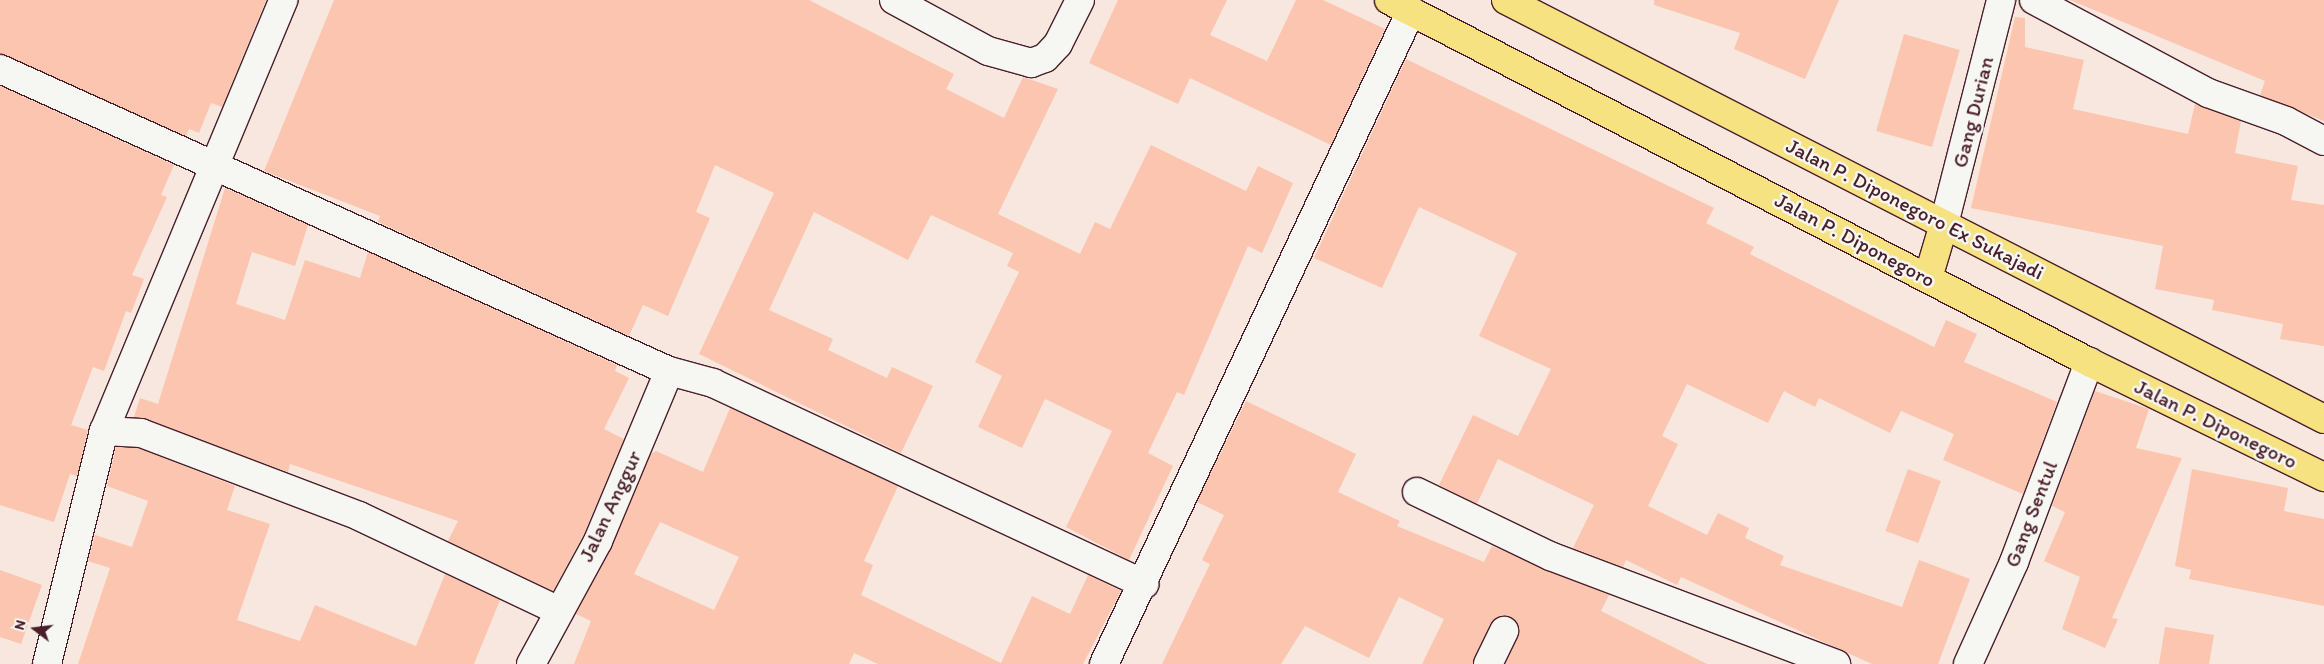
<!DOCTYPE html>
<html>
<head>
<meta charset="utf-8">
<style>
  body { margin:0 }
  #map { position:relative; width:2324px; height:664px; overflow:hidden; background:#f8e7de; font-family:Itim,sans-serif }
  div>[style] { position:absolute }
  .building>* { inset:0; background:#fcc5af; transform-origin:0 0 }
  .roads { filter:drop-shadow(1px 0 #4a1f2b) drop-shadow(-1px 0 #4a1f2b) drop-shadow(0 1px #4a1f2b) drop-shadow(0 -1px #4a1f2b) }
  .minor>* { height:28px; margin:-14px; padding:0 14px; transform-origin:14px; border-radius:14px; background:#f6f6f2 }
  .major>* { height:28px; margin:-14px; padding:0 14px; transform-origin:14px; border-radius:14px; background:#f6e281 }
  span { translate:-50% -50%; white-space:nowrap; text-align:center; line-height:1.15; -webkit-text-stroke:5px #f6f6f2; paint-order:stroke }
  .street-label { font-size:21px; color:#4a1f2b }
  .north { position:absolute; left:10px; top:604px; width:50px; height:50px; -webkit-text-stroke:4px #f6f6f2; paint-order:stroke; rotate:285deg; font-size:14px; font-weight:700; line-height:20px; text-align:center; color:#4a1f2b }
  .north::after { content:''; display:block; margin:auto; width:18px; height:22px; background:#4a1f2b; clip-path:polygon(50% 0,100% 100%,50% 72%,0 100%) }
</style>
</head>
<body>
<div id="map">
  <div class="building">
    <div style="clip-path:polygon(0 0,266px 0,222px 107px,211px 103px,199px 133px,189px 129px,186px 136px,0 54px)"></div>
    <div style="clip-path:polygon(334px 0,809px 0,954px 74px,946px 89px,1004px 118px,1023px 77px,1058px 89px,998px 214px,1080px 254px,1095px 222px,1110px 229px,1151px 145px,1246px 191px,1258px 166px,1293px 183px,1262px 253px,1248px 246px,1184px 395px,1177px 392px,1148px 453px,1173px 466px,1129px 560px,1066px 527px,1112px 431px,1045px 399px,1022px 448px,978px 427px,1002px 376px,975px 362px,1019px 272px,1007px 266px,1013px 253px,931px 215px,908px 260px,814px 212px,769px 310px,833px 339px,828px 350px,887px 378px,892px 367px,933px 386px,901px 453px,699px 354px,774px 193px,715px 165px,696px 212px,710px 218px,668px 316px,643px 305px,629px 336px,378px 222px,380px 216px,264px 171px)"></div>
    <div style="clip-path:polygon(1118px 0,1227px 0,1210px 35px,1267px 61px,1296px 0,1323px 0,1385px 29px,1331px 145px,1190px 78px,1178px 104px,1089px 63px)"></div>
    <div style="clip-path:polygon(1654px 0,1839px 0,1805px 79px,1734px 49px,1740px 33px,1654px 5px)"></div>
    <div style="clip-path:polygon(2070px 0,2324px 0,2324px 121px,2260px 95px,2265px 81px)"></div>
    <div style="clip-path:polygon(2015px 17px,2025px 18px,2025px 47px,2084px 60px,2073px 109px,2188px 134px,2195px 104px,2241px 121px,2235px 153px,2298px 166px,2291px 200px,2324px 205px,2324px 346px,2280px 339px,2283px 324px,2212px 310px,2214px 300px,2155px 289px,2163px 246px,1971px 208px)"></div>
    <div style="left:1904px;top:34px;width:58px;height:101px;rotate:16deg"></div>
    <div style="clip-path:polygon(1406px 59px,1714px 208px,1706px 223px,1754px 247px,1750px 254px,1934px 347px,1946px 320px,1977px 334px,1964px 362px,2057px 402px,2023px 494px,1943px 460px,1954px 434px,1901px 411px,1890px 433px,1819px 398px,1815px 407px,1784px 391px,1768px 423px,1687px 384px,1662px 436px,1678px 444px,1648px 506px,1707px 535px,1718px 513px,1749px 528px,1745px 538px,1784px 556px,1780px 565px,1902px 607px,1919px 560px,1970px 579px,1938px 664px,1872px 664px,1681px 577px,1677px 585px,1626px 560px,1623px 567px,1573px 548px,1594px 505px,1498px 459px,1477px 504px,1439px 485px,1473px 415px,1518px 436px,1551px 369px,1479px 336px,1517px 253px,1419px 207px,1382px 288px,1314px 258px)"></div>
    <div style="clip-path:polygon(0 86px,174px 165px,161px 195px,167px 197px,132px 275px,144px 279px,131px 313px,126px 311px,104px 371px,93px 367px,71px 425px,88px 430px,77px 476px,70px 474px,54px 522px,0 505px)"></div>
    <div style="clip-path:polygon(225px 188px,308px 225px,295px 266px,252px 252px,236px 304px,285px 320px,305px 260px,360px 278px,368px 252px,617px 365px,615px 371px,629px 378px,604px 429px,624px 439px,584px 534px,553px 591px,448px 541px,458px 521px,290px 464px,288px 472px,134px 417px,140px 398px,158px 404px)"></div>
    <div style="clip-path:polygon(2095px 391px,2149px 409px,2136px 448px,2182px 458px,2112px 618px,2118px 619px,2105px 648px,2062px 629px,2080px 577px,2044px 561px,2065px 512px,2052px 506px)"></div>
    <div style="clip-path:polygon(1246px 401px,1356px 454px,1338px 492px,1400px 521px,1397px 526px,1484px 562px,1492px 546px,1609px 595px,1601px 611px,1707px 664px,1505px 664px,1520px 630px,1517px 622px,1503px 615px,1490px 624px,1473px 664px,1422px 664px,1444px 619px,1399px 597px,1369px 658px,1305px 626px,1281px 664px,1162px 664px,1210px 564px,1202px 560px,1224px 515px,1197px 502px)"></div>
    <div style="clip-path:polygon(evenodd,730px 408px,898px 486px,864px 561px,873px 565px,861px 595px,1001px 663px,1032px 596px,1070px 614px,1088px 575px,1121px 591px,1083px 664px,878px 664px,854px 653px,849px 664px,574px 664px,591px 621px,576px 614px,612px 547px,651px 454px,656px 451px,703px 472px,730px 408px,660px 522px,739px 557px,714px 610px,634px 574px,660px 522px)"></div>
    <div style="clip-path:polygon(116px 447px,138px 448px,235px 486px,227px 510px,270px 524px,237px 620px,300px 641px,315px 605px,416px 646px,445px 574px,500px 600px,474px 664px,78px 664px,110px 568px,88px 561px,95px 535px,132px 547px,148px 501px,107px 486px)"></div>
    <div style="left:1908px;top:469px;width:35px;height:66px;rotate:20deg"></div>
    <div style="clip-path:polygon(2192px 469px,2288px 488px,2284px 511px,2324px 519px,2324px 606px,2189px 579px,2191px 570px,2175px 566px)"></div>
    <div style="clip-path:polygon(0 570px,42px 585px,21px 644px,0 637px)"></div>
    <div style="clip-path:polygon(2165px 627px,2214px 635px,2209px 664px,2159px 664px)"></div>
  </div>
  <div class="roads">
    <div class="minor">
      <div style="left:894px;top:0;width:107px;rotate:28.5deg"></div>
      <div style="left:988px;top:51px;width:45px;rotate:15.6deg"></div>
      <div style="left:1031px;top:63px;width:15px;rotate:-20deg"></div>
      <div style="left:1045px;top:58px;width:19px;rotate:-47deg"></div>
      <div style="left:1058px;top:44px;width:49px;rotate:-63.4deg"></div>
      <div style="left:2034px;top:0;width:197px;rotate:28.1deg"></div>
      <div style="left:2208px;top:93px;width:83px;rotate:19.7deg"></div>
      <div style="left:2286px;top:121px;width:43px;rotate:27.8deg"></div>
      <div style="left:0;top:69px;width:734px;rotate:24.3deg"></div>
      <div style="left:669px;top:371px;width:46px;rotate:15.3deg"></div>
      <div style="left:713px;top:383px;width:476px;rotate:25deg"></div>
      <div style="left:1944px;top:224px;width:231px;rotate:-75.7deg"></div>
      <div style="left:104px;top:431px;width:37px;rotate:3deg"></div>
      <div style="left:141px;top:433px;width:233px;rotate:20.8deg"></div>
      <div style="left:359px;top:516px;width:219px;rotate:25.4deg"></div>
      <div style="left:1417px;top:492px;width:148px;rotate:25.7deg"></div>
      <div style="left:1550px;top:556px;width:306px;rotate:20.7deg"></div>
      <div style="left:47px;top:664px;width:240px;rotate:-76.3deg"></div>
      <div style="left:104px;top:431px;width:467px;rotate:-67.4deg"></div>
      <div style="left:531px;top:664px;width:140px;rotate:-61.4deg"></div>
      <div style="left:598px;top:541px;width:184px;rotate:-67.3deg"></div>
      <div style="left:1104px;top:664px;width:722px;rotate:-64.82deg"></div>
      <div style="left:1488px;top:664px;width:37px;rotate:-64deg"></div>
      <div style="left:1968px;top:664px;width:112px;rotate:-65.7deg"></div>
      <div style="left:2014px;top:562px;width:214px;rotate:-69.4deg"></div>
    </div>
    <div class="major">
      <div style="left:1389px;top:0;width:788px;rotate:27.35deg"></div>
      <div style="left:2089px;top:362px;width:262px;rotate:26.1deg"></div>
      <div style="left:1506px;top:0;width:919px;rotate:27.12deg"></div>
      <div style="left:1928px;top:278px;width:56px;rotate:-73.5deg"></div>
    </div>
  </div>
  <div class="street-label">
    <span style="left:1973px;top:112px;rotate:-76deg">Gang Durian</span>
    <span style="left:1915px;top:209px;rotate:27deg">Jalan P. Diponegoro Ex Sukajadi</span>
    <span style="left:1855px;top:240px;rotate:28deg">Jalan P. Diponegoro</span>
    <span style="left:2216px;top:424px;rotate:26deg">Jalan P. Diponegoro</span>
    <span style="left:610px;top:506px;rotate:-65deg">Jalan Anggur</span>
    <span style="left:2031px;top:514px;rotate:-69deg">Gang Sentul</span>
  </div>
  <div class="north">N</div>
</div>
</body>
</html>
